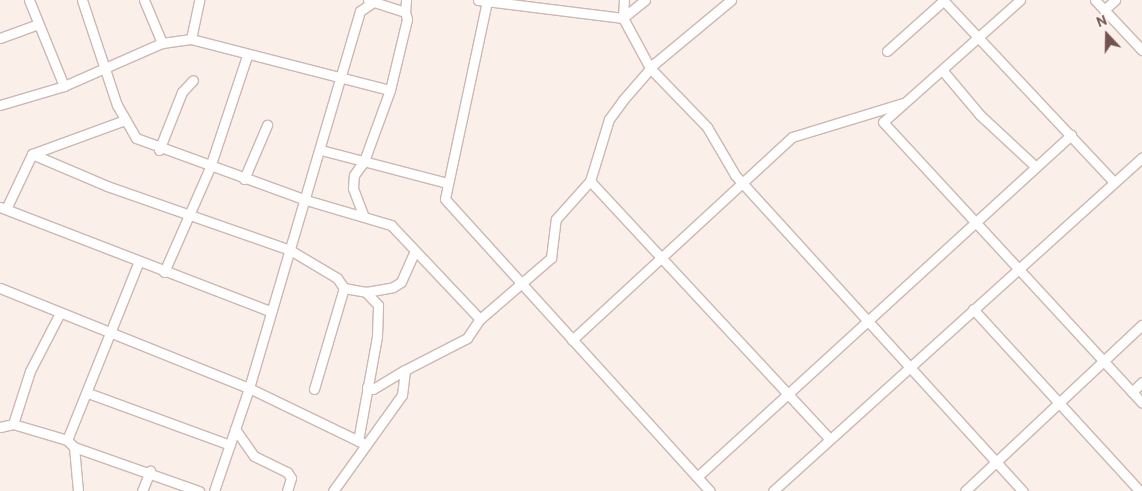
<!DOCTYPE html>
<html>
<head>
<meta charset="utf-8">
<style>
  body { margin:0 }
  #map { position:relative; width:1142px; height:491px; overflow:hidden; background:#faefe9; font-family:Cabin,sans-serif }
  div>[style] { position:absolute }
  .roads { filter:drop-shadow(1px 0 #cdb7b3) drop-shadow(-1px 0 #cdb7b3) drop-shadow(0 1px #cdb7b3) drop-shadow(0 -1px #cdb7b3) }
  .minor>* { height:9px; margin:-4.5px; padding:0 4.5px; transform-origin:4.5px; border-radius:4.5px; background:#fff }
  span { translate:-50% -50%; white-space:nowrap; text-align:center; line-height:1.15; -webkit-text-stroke:5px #fdf4ef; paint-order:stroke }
  .north { position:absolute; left:1082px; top:10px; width:50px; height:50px; -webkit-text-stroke:4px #fdf4ef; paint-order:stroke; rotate:339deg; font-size:14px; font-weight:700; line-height:20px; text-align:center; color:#725350 }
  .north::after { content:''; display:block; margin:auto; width:18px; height:22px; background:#725350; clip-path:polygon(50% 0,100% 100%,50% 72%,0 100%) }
</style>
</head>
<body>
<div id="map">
  <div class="roads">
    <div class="minor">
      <div style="left:29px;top:0;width:93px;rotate:67.9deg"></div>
      <div style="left:82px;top:0;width:111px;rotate:71.6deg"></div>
      <div style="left:117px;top:105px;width:38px;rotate:60deg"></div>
      <div style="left:136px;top:138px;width:181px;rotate:20deg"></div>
      <div style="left:306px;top:200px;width:89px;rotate:16.4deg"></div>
      <div style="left:391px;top:225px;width:129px;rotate:46.6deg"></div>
      <div style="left:144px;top:0;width:47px;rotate:67.3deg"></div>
      <div style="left:478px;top:0;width:146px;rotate:7.1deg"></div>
      <div style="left:623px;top:18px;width:18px;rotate:-87deg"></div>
      <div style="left:645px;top:0;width:28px;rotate:141deg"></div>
      <div style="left:623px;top:18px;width:57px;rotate:61.6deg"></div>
      <div style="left:650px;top:68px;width:82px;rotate:46deg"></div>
      <div style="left:707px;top:127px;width:56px;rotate:59.7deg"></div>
      <div style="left:735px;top:175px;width:428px;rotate:47.7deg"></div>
      <div style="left:731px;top:0;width:99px;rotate:140.3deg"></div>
      <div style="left:655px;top:63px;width:49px;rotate:130.9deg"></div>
      <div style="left:623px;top:100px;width:24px;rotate:126deg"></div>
      <div style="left:609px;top:119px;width:65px;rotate:107deg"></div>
      <div style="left:590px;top:181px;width:352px;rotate:47.1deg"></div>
      <div style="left:943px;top:0;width:250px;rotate:46.8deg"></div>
      <div style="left:1020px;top:0;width:183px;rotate:138.3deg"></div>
      <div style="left:883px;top:122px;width:382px;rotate:47.3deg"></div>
      <div style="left:1095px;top:0;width:69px;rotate:46.8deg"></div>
      <div style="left:487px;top:1px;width:202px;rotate:102deg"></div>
      <div style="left:445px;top:199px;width:394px;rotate:47.8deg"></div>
      <div style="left:1104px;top:10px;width:15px;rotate:-42deg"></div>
      <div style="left:405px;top:12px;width:12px;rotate:-85deg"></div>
      <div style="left:0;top:38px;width:40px;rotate:-20.2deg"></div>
      <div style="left:191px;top:39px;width:40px;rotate:-78deg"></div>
      <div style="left:887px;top:51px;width:76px;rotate:-41.8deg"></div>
      <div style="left:943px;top:71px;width:57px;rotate:49.9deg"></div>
      <div style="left:980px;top:115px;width:76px;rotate:42.9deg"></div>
      <div style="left:0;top:105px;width:67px;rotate:-16.5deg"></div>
      <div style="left:64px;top:86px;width:107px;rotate:-23.7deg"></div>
      <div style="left:162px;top:43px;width:29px;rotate:-8deg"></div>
      <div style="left:191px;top:39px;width:205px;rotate:14.4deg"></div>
      <div style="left:159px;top:150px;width:62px;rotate:-68.4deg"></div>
      <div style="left:182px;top:92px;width:16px;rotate:-47deg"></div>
      <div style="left:321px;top:150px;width:131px;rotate:14.6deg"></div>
      <div style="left:32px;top:154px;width:82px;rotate:23.1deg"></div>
      <div style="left:107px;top:186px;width:194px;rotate:19.3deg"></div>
      <div style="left:290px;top:250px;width:55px;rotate:30.8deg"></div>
      <div style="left:337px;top:278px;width:12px;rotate:55deg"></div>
      <div style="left:344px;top:288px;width:22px;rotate:10deg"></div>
      <div style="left:366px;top:292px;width:27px;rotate:-10deg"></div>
      <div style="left:393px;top:287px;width:9px;rotate:-32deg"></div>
      <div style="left:401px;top:282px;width:34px;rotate:-66deg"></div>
      <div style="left:244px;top:179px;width:59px;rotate:-66.9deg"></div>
      <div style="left:0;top:207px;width:289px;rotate:21.1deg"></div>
      <div style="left:6px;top:209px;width:61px;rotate:-64.7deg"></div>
      <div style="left:32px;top:154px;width:99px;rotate:-20.1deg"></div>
      <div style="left:364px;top:217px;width:31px;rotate:-111deg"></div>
      <div style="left:353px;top:188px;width:13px;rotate:-86deg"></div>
      <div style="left:354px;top:175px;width:17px;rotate:-54deg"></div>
      <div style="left:364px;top:161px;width:76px;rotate:-69.9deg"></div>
      <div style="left:390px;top:90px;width:73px;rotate:-76.5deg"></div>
      <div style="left:407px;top:19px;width:7px;rotate:-106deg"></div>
      <div style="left:405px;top:12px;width:39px;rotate:-162deg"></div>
      <div style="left:164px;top:272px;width:115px;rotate:-66.3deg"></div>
      <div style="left:210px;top:167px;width:117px;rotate:-71.6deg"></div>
      <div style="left:0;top:288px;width:268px;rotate:21.9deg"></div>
      <div style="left:249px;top:388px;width:129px;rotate:25.8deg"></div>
      <div style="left:973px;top:309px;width:247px;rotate:47.5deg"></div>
      <div style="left:572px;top:340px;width:299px;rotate:-42.7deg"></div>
      <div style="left:792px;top:137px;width:116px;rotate:-17deg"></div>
      <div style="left:367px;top:387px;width:6px;rotate:18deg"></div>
      <div style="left:373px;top:389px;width:37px;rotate:-31deg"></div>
      <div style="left:314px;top:389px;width:105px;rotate:-73.5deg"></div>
      <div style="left:1132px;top:392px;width:14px;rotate:-45deg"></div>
      <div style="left:88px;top:393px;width:151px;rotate:20.1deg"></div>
      <div style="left:13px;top:424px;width:56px;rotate:-72.2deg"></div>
      <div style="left:30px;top:371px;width:65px;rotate:-62.7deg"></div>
      <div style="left:0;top:427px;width:13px;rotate:-13deg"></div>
      <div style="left:13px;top:424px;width:56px;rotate:16.5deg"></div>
      <div style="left:67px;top:440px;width:10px;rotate:45deg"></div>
      <div style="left:74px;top:447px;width:133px;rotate:19.4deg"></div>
      <div style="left:235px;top:429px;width:33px;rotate:55deg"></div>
      <div style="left:254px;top:456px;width:37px;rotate:26deg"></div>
      <div style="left:287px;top:472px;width:7px;rotate:56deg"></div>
      <div style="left:291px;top:478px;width:14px;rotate:107deg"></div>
      <div style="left:67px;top:440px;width:193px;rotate:-68.1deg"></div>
      <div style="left:358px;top:441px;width:107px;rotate:-79.7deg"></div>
      <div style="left:377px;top:336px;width:31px;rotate:-88deg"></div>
      <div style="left:378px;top:305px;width:18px;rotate:-133deg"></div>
      <div style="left:74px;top:447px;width:44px;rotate:84.8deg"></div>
      <div style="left:697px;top:477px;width:507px;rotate:-42.44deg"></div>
      <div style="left:142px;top:491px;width:22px;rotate:-68deg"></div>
      <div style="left:214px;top:491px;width:109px;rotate:-71.2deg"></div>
      <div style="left:249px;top:388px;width:393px;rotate:-73.6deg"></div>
      <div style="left:360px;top:11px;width:14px;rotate:-34deg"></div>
      <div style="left:333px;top:491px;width:118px;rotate:-54.3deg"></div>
      <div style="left:402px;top:395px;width:25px;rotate:-83deg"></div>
      <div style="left:405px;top:370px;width:70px;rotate:-27.3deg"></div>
      <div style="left:467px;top:338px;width:23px;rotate:-56deg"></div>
      <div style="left:480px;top:319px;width:94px;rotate:-40.7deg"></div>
      <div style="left:551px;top:258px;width:39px;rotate:-83deg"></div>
      <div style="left:556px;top:219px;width:51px;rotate:-48.2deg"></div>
      <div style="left:773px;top:491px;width:498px;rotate:-42.1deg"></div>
      <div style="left:965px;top:491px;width:243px;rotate:-43.2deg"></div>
    </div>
  </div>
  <div class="north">N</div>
</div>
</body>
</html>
